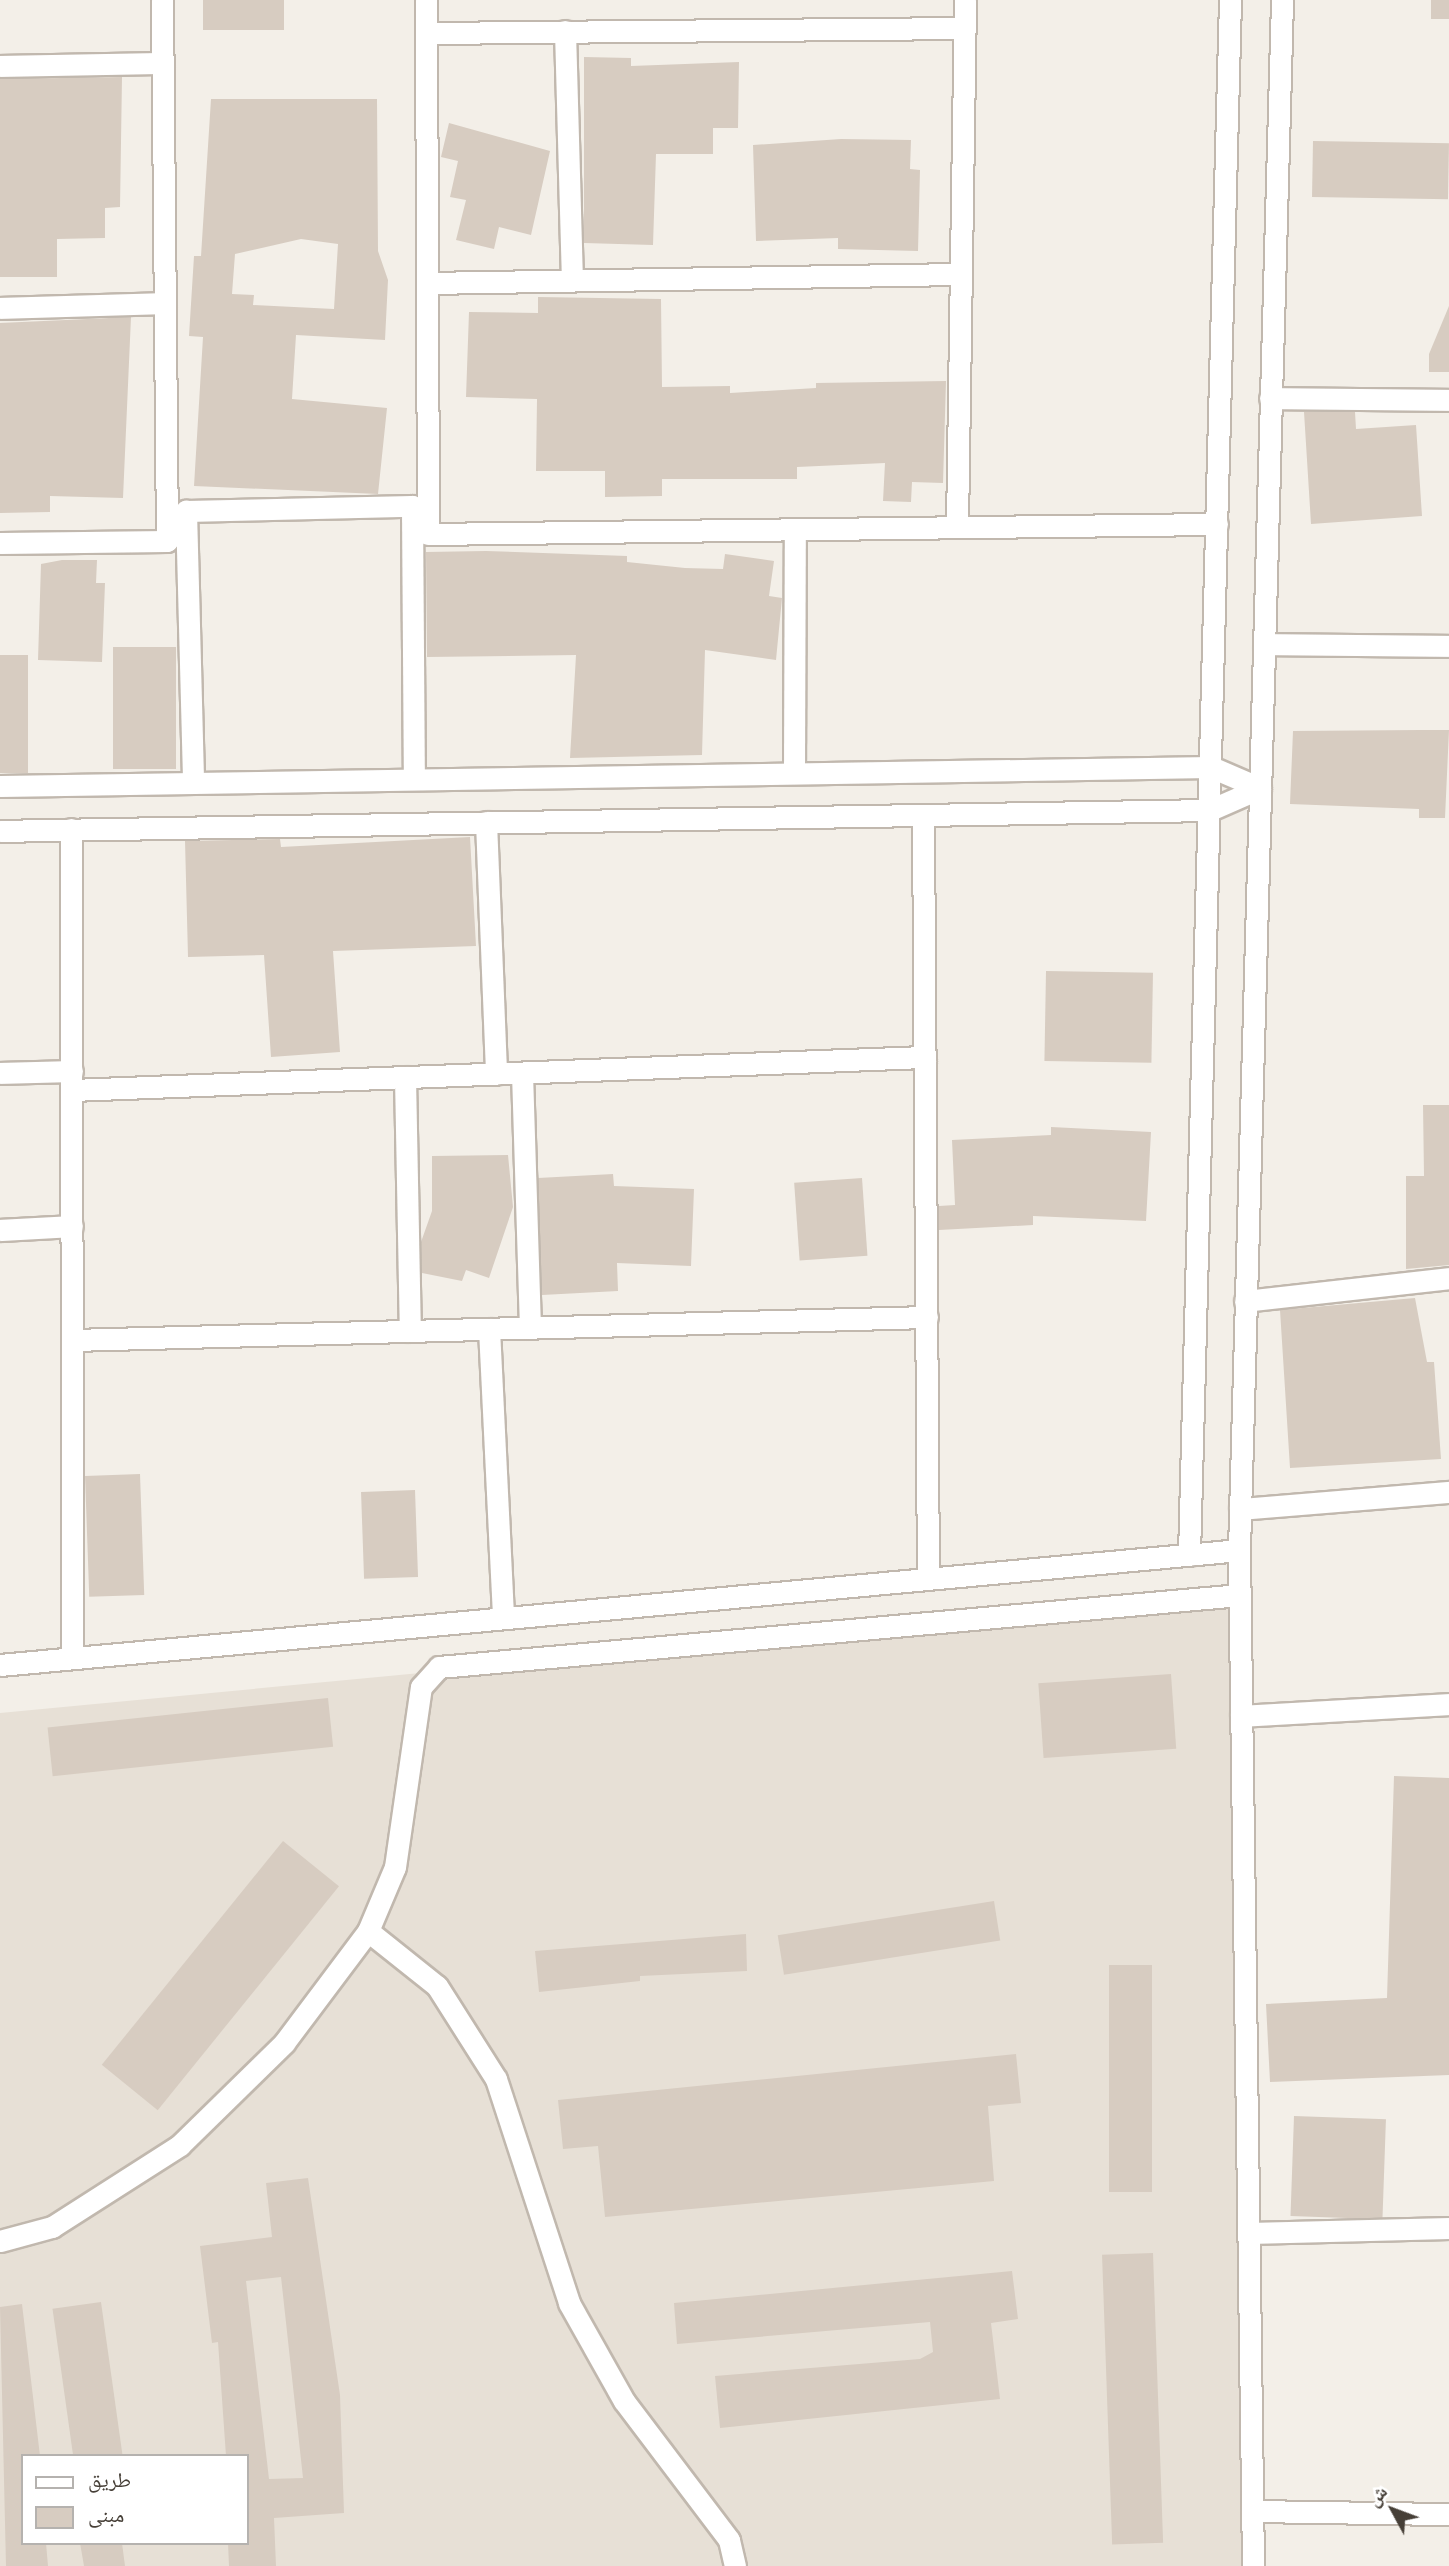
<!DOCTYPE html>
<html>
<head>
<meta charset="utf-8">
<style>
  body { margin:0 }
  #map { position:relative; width:1449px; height:2566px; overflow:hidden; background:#f3efe8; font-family:"Roboto Condensed","Noto Naskh Arabic",sans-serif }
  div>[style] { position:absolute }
  .residential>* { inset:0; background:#e7e0d6 }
  .building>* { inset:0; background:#d7ccc1; transform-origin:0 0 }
  .roads { filter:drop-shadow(2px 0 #c1b8ae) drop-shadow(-2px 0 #c1b8ae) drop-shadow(0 2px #c1b8ae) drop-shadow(0 -2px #c1b8ae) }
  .minor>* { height:21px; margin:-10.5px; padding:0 10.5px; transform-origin:10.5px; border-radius:10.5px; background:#fff }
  span { translate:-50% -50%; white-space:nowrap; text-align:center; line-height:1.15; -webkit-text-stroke:5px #fff; paint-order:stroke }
  .legend { position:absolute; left:21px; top:2454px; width:228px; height:91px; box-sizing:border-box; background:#fff; border:2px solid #b5b2af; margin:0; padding:9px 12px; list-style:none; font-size:21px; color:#463f37 }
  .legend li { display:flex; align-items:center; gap:14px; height:35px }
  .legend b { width:35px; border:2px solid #b5b2af }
  .north { position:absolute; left:1358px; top:2475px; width:70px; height:70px; -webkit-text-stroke:5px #fff; paint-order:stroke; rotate:311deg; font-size:19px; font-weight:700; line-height:28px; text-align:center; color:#463f37 }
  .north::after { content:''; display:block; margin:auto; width:24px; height:32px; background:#463f37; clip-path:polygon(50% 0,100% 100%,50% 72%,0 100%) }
</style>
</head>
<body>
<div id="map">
  <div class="residential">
    <div style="clip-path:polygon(evenodd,1240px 1595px,1253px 2566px,0 2566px,0 1713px,1240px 1595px,23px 2456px,247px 2456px,247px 2543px,23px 2543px,23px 2456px)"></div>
  </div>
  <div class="building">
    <div style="left:203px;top:0;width:81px;height:30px"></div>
    <div style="left:1431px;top:0;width:18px;height:19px"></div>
    <div style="clip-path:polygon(584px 57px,631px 58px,631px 66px,739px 62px,738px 128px,713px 128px,713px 154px,656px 154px,653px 245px,584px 243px)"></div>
    <div style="clip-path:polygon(122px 77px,120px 207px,105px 208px,105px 238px,57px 239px,57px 277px,0 277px,0 79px)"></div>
    <div style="clip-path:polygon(evenodd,211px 99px,377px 99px,378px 251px,388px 280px,385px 340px,296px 335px,292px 399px,387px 408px,378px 494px,194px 486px,203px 337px,189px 336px,194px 256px,201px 256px,211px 99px,301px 239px,338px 244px,334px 309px,253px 305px,254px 295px,232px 294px,235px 254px,301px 239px)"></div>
    <div style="clip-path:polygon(449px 123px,550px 151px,531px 235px,499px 227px,494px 249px,456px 240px,466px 200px,450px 197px,458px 161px,441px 157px)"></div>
    <div style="clip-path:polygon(841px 139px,911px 140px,910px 169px,920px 170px,918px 251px,838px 249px,838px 238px,756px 241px,753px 145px)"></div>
    <div style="left:1313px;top:141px;width:136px;height:56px;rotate:1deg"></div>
    <div style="clip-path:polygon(538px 297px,661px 299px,662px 387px,730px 386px,730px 393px,816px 388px,816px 383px,946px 381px,943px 483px,912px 482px,911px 502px,883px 501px,885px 463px,797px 467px,797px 479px,662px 479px,662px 496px,605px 497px,605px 471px,536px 471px,537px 399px,466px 397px,469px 312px,538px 313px)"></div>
    <div style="clip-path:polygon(1449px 306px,1449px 372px,1429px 372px,1429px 354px)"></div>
    <div style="clip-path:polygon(131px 317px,123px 498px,50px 496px,50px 512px,0 513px,0 323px)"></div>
    <div style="clip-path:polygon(1304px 412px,1355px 412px,1356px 429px,1416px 425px,1422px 516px,1311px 524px)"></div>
    <div style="clip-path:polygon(486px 551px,627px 556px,627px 562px,685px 568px,723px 569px,725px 554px,774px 561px,769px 596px,782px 598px,776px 660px,705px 650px,702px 755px,570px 758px,576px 655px,427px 657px,426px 552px)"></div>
    <div style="clip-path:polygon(62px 560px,97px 560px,96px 583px,105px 583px,102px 662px,38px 660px,41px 564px)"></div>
    <div style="left:113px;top:647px;width:63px;height:122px"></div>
    <div style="left:0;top:655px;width:28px;height:118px"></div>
    <div style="clip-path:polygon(1420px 730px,1449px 730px,1445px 818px,1419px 818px,1419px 809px,1290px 804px,1293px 731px)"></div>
    <div style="clip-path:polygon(470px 837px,476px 946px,333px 951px,340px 1052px,271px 1057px,264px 955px,188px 957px,185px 841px,280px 839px,281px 847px)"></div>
    <div style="left:1046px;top:971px;width:107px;height:90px;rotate:1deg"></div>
    <div style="clip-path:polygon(1423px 1105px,1449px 1105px,1449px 1265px,1406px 1269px,1406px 1176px,1424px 1176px)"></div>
    <div style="clip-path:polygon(1051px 1127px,1151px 1132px,1146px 1221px,1033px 1216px,1033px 1225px,939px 1230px,939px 1206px,955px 1205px,952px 1140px,1051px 1135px)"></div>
    <div style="clip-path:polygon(508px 1155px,513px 1207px,489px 1278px,466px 1270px,462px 1281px,422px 1273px,421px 1242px,432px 1211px,432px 1156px)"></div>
    <div style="clip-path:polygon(613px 1174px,614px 1186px,694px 1189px,691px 1266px,617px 1263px,618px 1291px,542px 1295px,538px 1178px)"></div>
    <div style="left:862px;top:1178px;width:78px;height:68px;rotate:86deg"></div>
    <div style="clip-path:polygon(1415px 1298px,1427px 1362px,1434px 1362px,1441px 1459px,1290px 1468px,1280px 1310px)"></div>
    <div style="left:140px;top:1474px;width:121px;height:55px;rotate:88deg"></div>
    <div style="left:415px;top:1490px;width:87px;height:54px;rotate:88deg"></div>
    <div style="left:1171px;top:1674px;width:75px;height:133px;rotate:86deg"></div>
    <div style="left:328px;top:1698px;width:49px;height:282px;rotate:84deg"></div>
    <div style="clip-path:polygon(1394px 1776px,1449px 1778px,1449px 2075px,1270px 2082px,1266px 2004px,1387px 1998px)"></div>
    <div style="left:283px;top:1841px;width:72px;height:288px;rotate:39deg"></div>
    <div style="left:994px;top:1901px;width:40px;height:219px;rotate:81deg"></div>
    <div style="clip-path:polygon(746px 1934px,747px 1971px,640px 1976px,640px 1981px,539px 1992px,535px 1951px)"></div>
    <div style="left:1109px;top:1965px;width:43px;height:227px"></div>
    <div style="clip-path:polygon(1016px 2054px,1021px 2103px,988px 2106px,994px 2181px,605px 2217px,598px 2146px,563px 2149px,558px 2100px)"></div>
    <div style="left:1294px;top:2116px;width:92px;height:100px;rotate:2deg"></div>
    <div style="clip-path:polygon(evenodd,308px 2178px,340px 2395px,344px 2513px,274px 2518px,276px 2566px,229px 2566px,228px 2543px,247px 2543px,247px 2456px,226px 2456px,218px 2342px,212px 2343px,200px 2246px,272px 2237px,266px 2183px,308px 2178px,281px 2277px,303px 2478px,269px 2479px,246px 2281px,281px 2277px)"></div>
    <div style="left:1153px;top:2253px;width:290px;height:51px;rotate:88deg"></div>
    <div style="clip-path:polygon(1012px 2271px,1018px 2319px,991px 2323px,1000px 2399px,720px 2428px,715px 2376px,920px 2359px,933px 2352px,930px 2322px,677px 2344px,674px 2303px)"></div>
    <div style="left:101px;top:2302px;width:156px;height:49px;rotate:82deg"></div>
    <div style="clip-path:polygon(22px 2304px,40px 2456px,23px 2456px,23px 2543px,46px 2543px,48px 2566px,6px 2566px,0 2307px)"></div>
    <div style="clip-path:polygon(80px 2543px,122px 2543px,125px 2566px,84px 2566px)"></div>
  </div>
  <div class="roads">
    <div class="minor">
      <div style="left:162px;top:0;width:540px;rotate:89.47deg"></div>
      <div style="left:426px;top:0;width:533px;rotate:89.79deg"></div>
      <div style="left:565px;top:31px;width:249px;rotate:88.4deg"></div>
      <div style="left:426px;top:33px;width:538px;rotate:-0.53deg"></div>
      <div style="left:0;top:66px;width:163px;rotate:-1.1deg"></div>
      <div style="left:427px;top:283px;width:534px;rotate:-0.97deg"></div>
      <div style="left:0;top:308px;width:165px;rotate:-1.7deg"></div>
      <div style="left:1270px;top:398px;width:179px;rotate:0.6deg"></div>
      <div style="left:412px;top:508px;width:271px;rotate:89.6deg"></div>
      <div style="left:186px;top:511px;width:272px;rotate:88.5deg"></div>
      <div style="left:957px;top:527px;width:527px;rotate:-89.13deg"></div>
      <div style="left:0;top:543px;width:167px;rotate:-0.7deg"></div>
      <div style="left:167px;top:541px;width:36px;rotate:-58deg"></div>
      <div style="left:186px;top:511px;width:226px;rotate:-1.3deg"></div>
      <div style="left:412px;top:506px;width:32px;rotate:60deg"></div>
      <div style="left:428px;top:534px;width:789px;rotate:-0.73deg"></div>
      <div style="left:1264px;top:644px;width:185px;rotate:0.6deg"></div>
      <div style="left:794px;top:773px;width:244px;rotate:-89.8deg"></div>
      <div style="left:0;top:786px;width:1211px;rotate:-0.9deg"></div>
      <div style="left:1211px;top:767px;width:53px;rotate:23.2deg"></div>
      <div style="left:1260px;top:788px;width:55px;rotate:156.3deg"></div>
      <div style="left:1210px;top:810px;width:1210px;rotate:179.01deg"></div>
      <div style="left:923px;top:815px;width:764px;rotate:89.63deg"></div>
      <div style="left:486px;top:822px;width:252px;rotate:87.7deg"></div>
      <div style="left:71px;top:829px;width:829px;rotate:89.93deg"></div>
      <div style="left:0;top:1073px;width:72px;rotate:-1.6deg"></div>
      <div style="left:522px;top:1073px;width:255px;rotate:88.2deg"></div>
      <div style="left:405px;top:1077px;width:254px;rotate:88.9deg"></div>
      <div style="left:72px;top:1090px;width:854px;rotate:-2.22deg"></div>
      <div style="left:0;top:1230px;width:72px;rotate:-3.2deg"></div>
      <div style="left:1245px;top:1301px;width:205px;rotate:-6.4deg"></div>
      <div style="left:489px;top:1329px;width:289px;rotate:87.2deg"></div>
      <div style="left:72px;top:1340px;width:855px;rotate:-1.54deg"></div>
      <div style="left:1240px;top:1509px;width:210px;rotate:-4.7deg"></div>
      <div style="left:1189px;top:1555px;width:1556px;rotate:-88.49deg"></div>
      <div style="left:0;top:1665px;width:1244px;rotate:-5.3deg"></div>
      <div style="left:1241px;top:1716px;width:208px;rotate:-3.3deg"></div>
      <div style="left:368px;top:1931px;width:88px;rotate:38.6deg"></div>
      <div style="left:437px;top:1986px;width:110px;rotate:57.6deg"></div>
      <div style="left:496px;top:2079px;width:236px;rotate:71.9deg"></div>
      <div style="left:569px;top:2303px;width:112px;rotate:60.7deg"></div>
      <div style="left:624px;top:2401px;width:174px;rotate:52.9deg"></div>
      <div style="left:729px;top:2540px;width:27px;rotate:77deg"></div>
      <div style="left:1249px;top:2233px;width:200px;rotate:-1.4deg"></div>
      <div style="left:0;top:2241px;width:54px;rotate:-15.1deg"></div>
      <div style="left:52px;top:2227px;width:152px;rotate:-32.6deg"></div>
      <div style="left:180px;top:2145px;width:146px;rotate:-44.4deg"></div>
      <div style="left:284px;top:2043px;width:140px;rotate:-53.1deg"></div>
      <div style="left:368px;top:1931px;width:69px;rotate:-67.1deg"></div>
      <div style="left:395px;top:1867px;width:182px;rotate:-81.8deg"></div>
      <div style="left:421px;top:1687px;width:27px;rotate:-48deg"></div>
      <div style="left:439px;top:1667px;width:804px;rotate:-5.14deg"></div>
      <div style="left:1252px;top:2511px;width:197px;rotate:0.9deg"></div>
      <div style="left:1253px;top:2566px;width:1016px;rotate:-90.79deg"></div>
      <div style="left:1239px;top:1550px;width:1551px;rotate:-88.41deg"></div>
    </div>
  </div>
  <ul class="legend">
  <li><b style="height:9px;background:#fff"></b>طريق</li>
  <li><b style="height:19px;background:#d7ccc1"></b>مبنى</li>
  </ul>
  <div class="north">ش</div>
</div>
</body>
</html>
